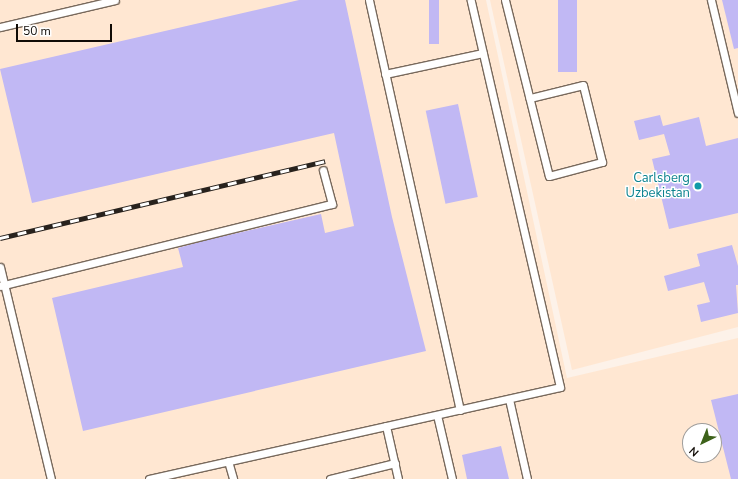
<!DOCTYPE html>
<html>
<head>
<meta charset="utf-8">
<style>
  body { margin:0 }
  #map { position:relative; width:738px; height:479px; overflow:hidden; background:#fdf2e9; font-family:"Nunito Sans",sans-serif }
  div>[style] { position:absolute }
  .built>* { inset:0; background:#ffe7d2 }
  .building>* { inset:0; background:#c1b8f4; transform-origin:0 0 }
  .roads { filter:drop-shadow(1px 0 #78695c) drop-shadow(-1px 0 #78695c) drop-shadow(0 1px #78695c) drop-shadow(0 -1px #78695c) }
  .lane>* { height:7px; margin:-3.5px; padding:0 3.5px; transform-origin:3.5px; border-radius:3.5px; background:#fff }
  .rail>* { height:4.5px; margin-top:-2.25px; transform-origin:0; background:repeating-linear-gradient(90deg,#fff 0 9px,#28221d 0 18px); box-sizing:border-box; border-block:1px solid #28221d }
  .dots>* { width:11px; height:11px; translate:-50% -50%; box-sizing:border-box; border:2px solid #fff; border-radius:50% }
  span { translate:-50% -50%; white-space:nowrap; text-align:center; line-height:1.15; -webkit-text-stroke:3px #fff; paint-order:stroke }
  .culture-label { font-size:13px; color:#0d838f }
  .right { translate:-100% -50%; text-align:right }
  .north { position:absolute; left:682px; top:423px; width:40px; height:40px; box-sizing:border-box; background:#fff; border:1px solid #9f9d9b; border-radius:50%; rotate:223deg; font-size:11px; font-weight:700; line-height:16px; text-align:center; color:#100b06 }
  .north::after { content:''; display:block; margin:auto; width:14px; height:18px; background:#3d621a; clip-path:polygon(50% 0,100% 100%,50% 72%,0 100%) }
  .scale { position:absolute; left:16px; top:24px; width:96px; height:18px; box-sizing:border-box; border:2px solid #100b06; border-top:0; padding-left:5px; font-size:12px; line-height:14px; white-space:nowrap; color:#100b06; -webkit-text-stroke:3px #fff; paint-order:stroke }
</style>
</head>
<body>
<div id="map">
  <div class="built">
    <div style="clip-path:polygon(evenodd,0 0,486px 0,567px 378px,738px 338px,738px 479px,0 479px,0 0,690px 431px,714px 431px,714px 455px,690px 455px,690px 431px)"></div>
    <div style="clip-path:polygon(490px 0,738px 0,738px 327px,572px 370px)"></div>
  </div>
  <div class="building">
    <div style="clip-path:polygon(299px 0,345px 0,392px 217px,426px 351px,83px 431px,52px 298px,183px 267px,178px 248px,203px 241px,321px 214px,325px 233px,354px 226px,334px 133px,32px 203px,0 69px)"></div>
    <div style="left:429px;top:0;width:10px;height:44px"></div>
    <div style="left:558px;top:0;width:19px;height:72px"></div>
    <div style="clip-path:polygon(722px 0,738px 0,738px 48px,734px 49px)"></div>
    <div style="left:458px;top:104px;width:95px;height:33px;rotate:78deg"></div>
    <div style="clip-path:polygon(660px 115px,663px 126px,699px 117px,706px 146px,738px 138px,738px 213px,669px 229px,652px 159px,670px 155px,664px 134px,639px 140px,634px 121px)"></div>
    <div style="clip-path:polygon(732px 245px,738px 266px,738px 285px,736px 285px,738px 313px,701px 322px,697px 305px,710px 302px,704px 282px,668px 291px,664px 276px,700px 266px,697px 254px)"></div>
    <div style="clip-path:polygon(738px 394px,738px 479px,731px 479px,711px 400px)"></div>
    <div style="clip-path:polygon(501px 446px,509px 479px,467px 479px,462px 455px)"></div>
  </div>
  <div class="roads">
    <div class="lane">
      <div style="left:369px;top:0;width:420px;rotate:77.5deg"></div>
      <div style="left:505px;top:0;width:181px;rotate:76deg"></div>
      <div style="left:549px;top:176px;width:55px;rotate:-14.8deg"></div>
      <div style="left:602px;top:162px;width:79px;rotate:-103.9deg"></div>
      <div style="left:583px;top:85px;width:55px;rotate:166.2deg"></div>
      <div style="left:711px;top:0;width:116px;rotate:76.6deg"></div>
      <div style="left:0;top:27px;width:118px;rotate:-13.2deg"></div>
      <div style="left:385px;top:74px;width:100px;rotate:-12.1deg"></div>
      <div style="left:0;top:267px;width:218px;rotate:76.5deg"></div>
      <div style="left:0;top:286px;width:342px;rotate:-13.9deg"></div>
      <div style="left:332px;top:204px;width:35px;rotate:-105deg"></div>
      <div style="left:509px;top:399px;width:82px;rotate:77.3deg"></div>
      <div style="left:437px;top:415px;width:66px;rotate:76.8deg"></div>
      <div style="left:386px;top:426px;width:54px;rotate:77.2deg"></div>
      <div style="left:228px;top:461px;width:19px;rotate:74deg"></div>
      <div style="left:149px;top:479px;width:421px;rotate:-12.6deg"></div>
      <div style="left:560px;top:387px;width:397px;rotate:-103deg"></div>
      <div style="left:330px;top:479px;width:67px;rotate:-13.8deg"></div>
    </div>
  </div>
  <div class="rail">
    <div style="left:0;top:238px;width:334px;rotate:-13.3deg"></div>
  </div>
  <div class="dots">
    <div style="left:698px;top:186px;background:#0f9aa8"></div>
  </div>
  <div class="culture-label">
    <span class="right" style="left:690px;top:186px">Carlsberg<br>Uzbekistan</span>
  </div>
  <div class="north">N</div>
  <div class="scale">50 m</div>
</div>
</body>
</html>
